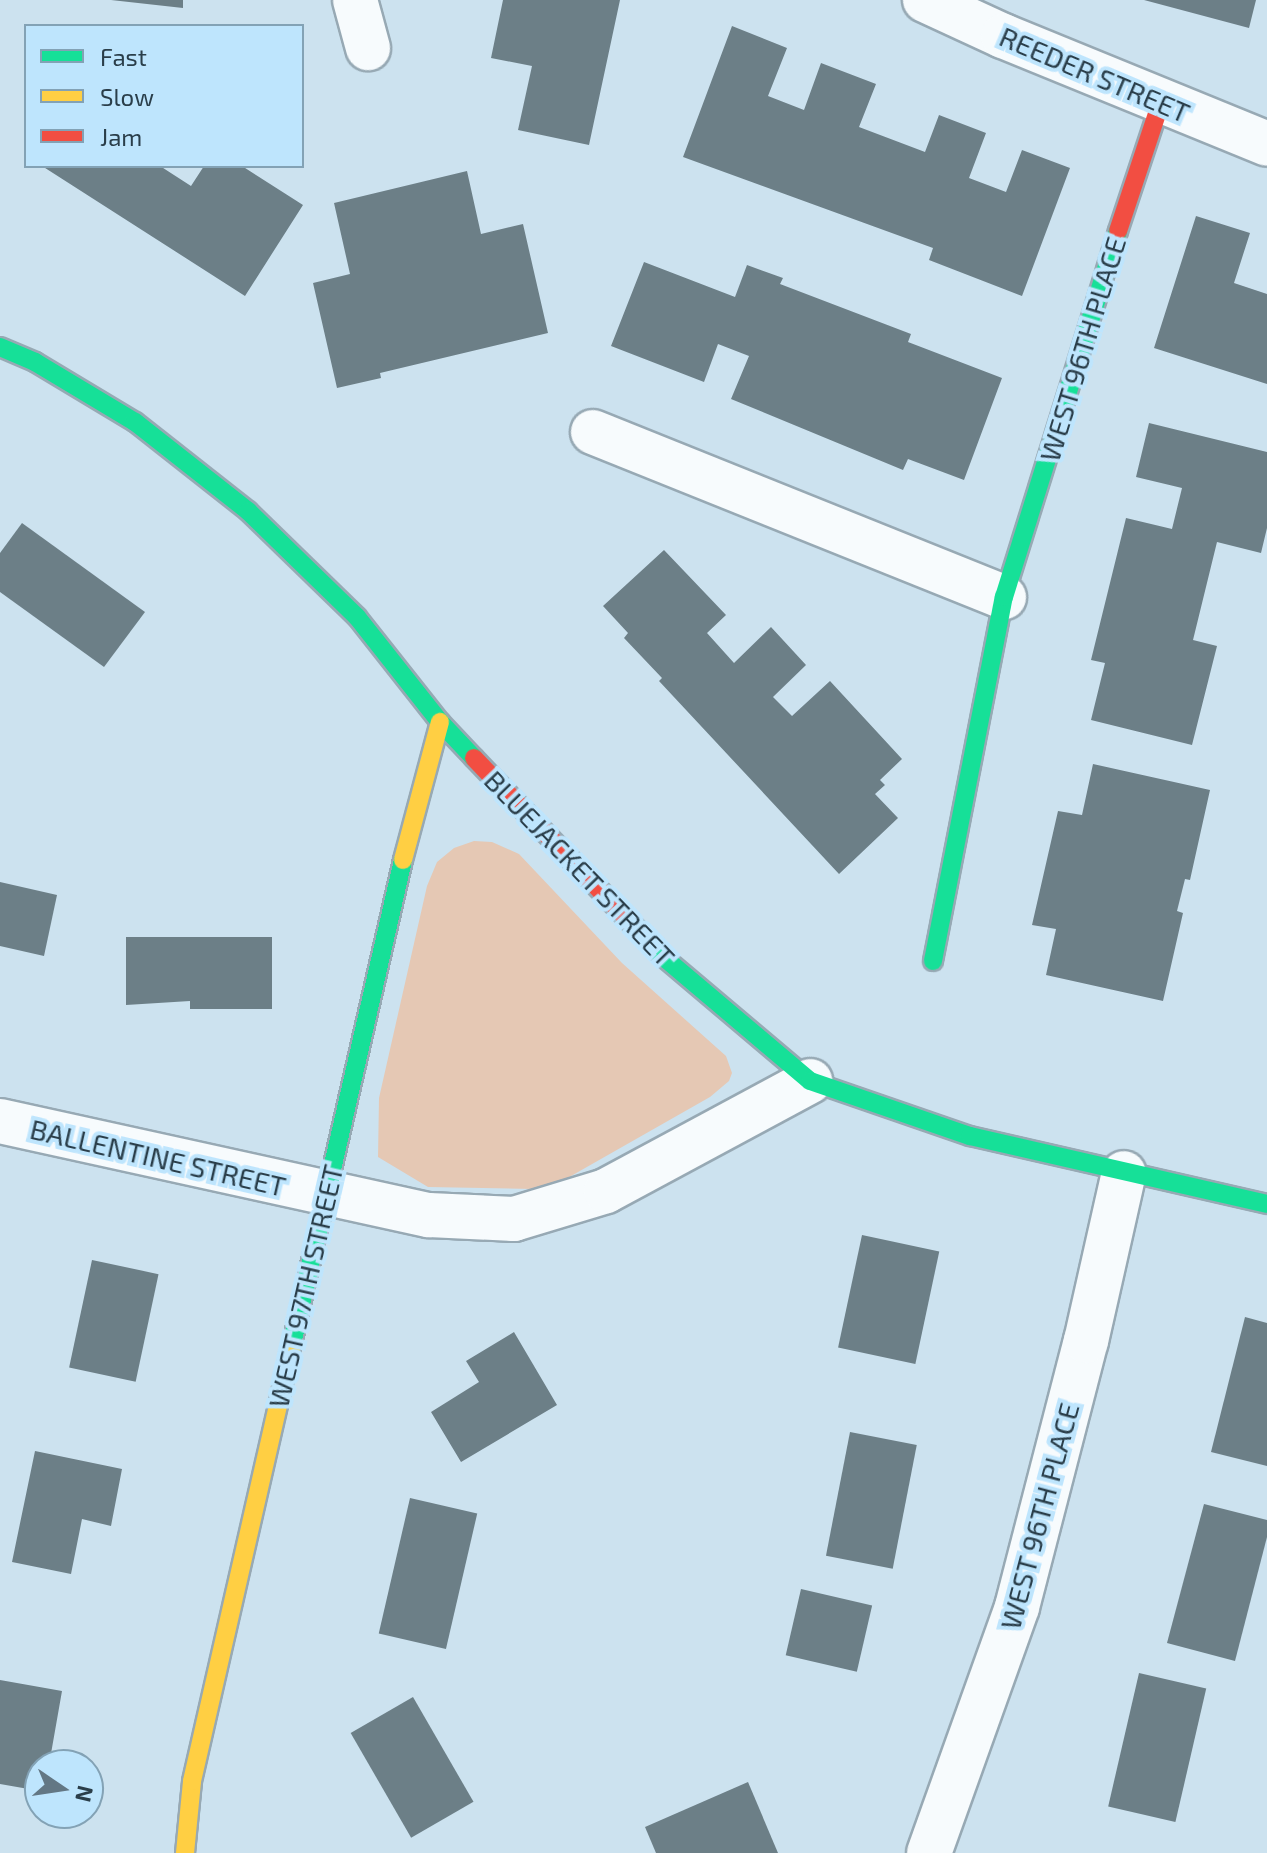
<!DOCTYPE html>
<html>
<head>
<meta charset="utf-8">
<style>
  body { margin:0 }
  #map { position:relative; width:1267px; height:1853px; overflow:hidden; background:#cce2ef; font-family:"Exo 2",sans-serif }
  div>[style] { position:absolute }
  .green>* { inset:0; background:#e5c8b4 }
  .building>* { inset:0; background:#6c7f87; transform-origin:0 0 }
  .roads { filter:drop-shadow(2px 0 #97a9b4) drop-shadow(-2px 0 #97a9b4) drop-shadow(0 2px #97a9b4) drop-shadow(0 -2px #97a9b4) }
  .street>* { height:44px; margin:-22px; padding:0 22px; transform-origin:22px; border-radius:22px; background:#f7fbfd }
  .fast>* { height:18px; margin:-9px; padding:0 9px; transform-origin:9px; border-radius:9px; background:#16e098 }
  .slow>* { height:18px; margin:-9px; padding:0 9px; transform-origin:9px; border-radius:9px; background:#ffcf43 }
  .jam>* { height:18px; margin:-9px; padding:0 9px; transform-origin:9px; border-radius:9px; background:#f24e42 }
  span { translate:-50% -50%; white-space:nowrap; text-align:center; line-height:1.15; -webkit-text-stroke:8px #bee5fd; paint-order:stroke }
  .street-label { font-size:28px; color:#2a3e4a }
  .legend { position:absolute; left:24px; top:24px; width:280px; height:144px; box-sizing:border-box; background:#bee5fd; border:2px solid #83a2b5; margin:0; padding:10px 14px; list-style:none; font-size:24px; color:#2a3e4a }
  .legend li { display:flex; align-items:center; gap:16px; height:40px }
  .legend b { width:40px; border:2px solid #83a2b5 }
  .north { position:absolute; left:24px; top:1749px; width:80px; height:80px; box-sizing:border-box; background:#bee5fd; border:2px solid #83a2b5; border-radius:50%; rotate:103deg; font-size:22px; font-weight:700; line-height:32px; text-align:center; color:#2a3e4a }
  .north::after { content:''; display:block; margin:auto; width:28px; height:36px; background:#637784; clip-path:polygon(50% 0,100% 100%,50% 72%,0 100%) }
</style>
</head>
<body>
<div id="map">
  <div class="green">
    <div style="clip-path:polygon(474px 841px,492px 842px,519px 854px,622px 963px,726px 1056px,732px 1073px,729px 1081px,710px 1097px,564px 1180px,535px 1189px,428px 1187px,378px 1157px,379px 1098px,427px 886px,437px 862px,454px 848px)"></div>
  </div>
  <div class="building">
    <div style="clip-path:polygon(111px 0,183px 0,183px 8px)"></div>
    <div style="clip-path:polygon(503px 0,620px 0,589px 145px,518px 130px,532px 66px,491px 58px)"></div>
    <div style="clip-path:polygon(1144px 0,1256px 0,1249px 28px)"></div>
    <div style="clip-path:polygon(732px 26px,787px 48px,768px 96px,804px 110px,821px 63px,876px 84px,859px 127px,925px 152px,939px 115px,986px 133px,969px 178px,1006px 192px,1022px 150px,1070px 168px,1022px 296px,929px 260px,933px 248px,683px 157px)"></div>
    <div style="clip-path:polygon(42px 166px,160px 166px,191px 186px,204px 166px,242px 166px,303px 205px,245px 296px)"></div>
    <div style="clip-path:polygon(467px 171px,481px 234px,523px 224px,548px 333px,380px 373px,381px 378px,337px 388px,313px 283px,350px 274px,334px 203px)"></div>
    <div style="clip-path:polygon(1196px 216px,1250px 233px,1234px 283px,1267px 294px,1267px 384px,1154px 348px)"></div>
    <div style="clip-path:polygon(644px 262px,735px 297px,747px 265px,783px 278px,780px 284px,911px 334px,908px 342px,1002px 378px,964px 480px,908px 459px,903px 470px,731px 399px,749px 356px,718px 344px,704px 382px,611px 346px)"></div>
    <div style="clip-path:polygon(1149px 423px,1267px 452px,1267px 528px,1261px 553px,1217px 542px,1193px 640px,1217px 646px,1192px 745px,1091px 720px,1105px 663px,1091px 660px,1126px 518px,1172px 529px,1182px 488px,1136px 477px)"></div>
    <div style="clip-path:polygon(22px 523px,145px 612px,104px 667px,0 592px,0 553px)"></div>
    <div style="clip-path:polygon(664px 550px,726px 615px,707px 633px,734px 663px,771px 627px,806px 665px,773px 697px,792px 716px,830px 681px,902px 759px,880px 780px,885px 785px,875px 794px,898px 818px,839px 874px,659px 681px,662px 678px,624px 638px,628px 633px,603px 606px)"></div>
    <div style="clip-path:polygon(1093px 764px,1210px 790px,1190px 880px,1185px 879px,1177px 911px,1183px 913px,1163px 1001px,1046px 975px,1056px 929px,1032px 925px,1058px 811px,1082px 815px)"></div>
    <div style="clip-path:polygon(0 882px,57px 895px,44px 956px,0 946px)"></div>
    <div style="clip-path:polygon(126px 937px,272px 937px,272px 1009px,190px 1009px,190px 1001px,126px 1005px)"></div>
    <div style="left:862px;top:1235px;width:79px;height:115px;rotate:12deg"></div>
    <div style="left:92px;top:1260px;width:68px;height:110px;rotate:12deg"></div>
    <div style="clip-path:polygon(1245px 1317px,1267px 1323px,1267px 1466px,1211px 1452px)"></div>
    <div style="clip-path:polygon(514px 1332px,557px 1405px,461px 1462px,431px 1412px,479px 1382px,466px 1361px)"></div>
    <div style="left:850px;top:1432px;width:68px;height:126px;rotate:11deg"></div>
    <div style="clip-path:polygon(35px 1451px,122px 1469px,111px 1526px,82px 1519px,71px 1574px,12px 1562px)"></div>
    <div style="left:410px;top:1498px;width:69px;height:139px;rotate:13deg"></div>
    <div style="clip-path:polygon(1204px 1504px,1267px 1520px,1267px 1537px,1235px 1661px,1167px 1643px)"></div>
    <div style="left:801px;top:1589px;width:73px;height:68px;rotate:13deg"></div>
    <div style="left:1139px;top:1673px;width:69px;height:137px;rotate:13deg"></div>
    <div style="clip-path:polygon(0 1680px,62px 1691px,49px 1765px,40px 1765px,40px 1791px,0 1784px)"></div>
    <div style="left:413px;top:1697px;width:121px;height:72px;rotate:60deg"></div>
    <div style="clip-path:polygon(748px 1782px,778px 1853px,656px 1853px,645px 1827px)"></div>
  </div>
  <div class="roads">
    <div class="street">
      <div style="left:355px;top:0;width:50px;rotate:74.8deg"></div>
      <div style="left:925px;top:0;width:86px;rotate:24.8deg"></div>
      <div style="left:1003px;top:36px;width:285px;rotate:22.2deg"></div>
      <div style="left:593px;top:432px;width:443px;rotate:21.9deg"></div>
      <div style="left:0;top:1121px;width:439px;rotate:12.4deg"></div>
      <div style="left:429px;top:1215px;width:85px;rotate:2.7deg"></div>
      <div style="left:514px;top:1219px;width:96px;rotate:-16.9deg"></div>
      <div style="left:606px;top:1191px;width:232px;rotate:-28.3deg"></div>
      <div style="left:929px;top:1853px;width:261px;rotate:-70.3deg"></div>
      <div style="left:1017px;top:1607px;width:275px;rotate:-75.5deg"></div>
      <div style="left:1086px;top:1341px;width:172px;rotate:-77.3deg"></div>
    </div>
    <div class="fast">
      <div style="left:0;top:347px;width:38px;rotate:23deg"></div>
      <div style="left:35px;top:362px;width:117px;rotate:31deg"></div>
      <div style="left:135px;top:422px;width:144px;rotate:38.2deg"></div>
      <div style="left:248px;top:511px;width:152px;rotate:44.2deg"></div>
      <div style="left:357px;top:617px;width:134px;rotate:51.7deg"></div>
      <div style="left:440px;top:722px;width:50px;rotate:46.6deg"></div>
      <div style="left:638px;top:930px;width:34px;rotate:47deg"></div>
      <div style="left:661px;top:955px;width:195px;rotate:40.2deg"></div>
      <div style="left:810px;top:1081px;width:169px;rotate:19deg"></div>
      <div style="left:970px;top:1136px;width:305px;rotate:12.9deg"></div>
      <div style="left:933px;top:961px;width:371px;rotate:-79deg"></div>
      <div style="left:1004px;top:597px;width:383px;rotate:-72.7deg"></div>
      <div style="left:291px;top:1348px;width:501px;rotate:-77.07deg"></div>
    </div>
    <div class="slow">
      <div style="left:403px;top:860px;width:143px;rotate:-75deg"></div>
      <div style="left:185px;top:1853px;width:72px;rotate:-84.4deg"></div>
      <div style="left:192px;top:1781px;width:444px;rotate:-77.1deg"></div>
    </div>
    <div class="jam">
      <div style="left:1118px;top:231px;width:136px;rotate:-71.6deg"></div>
      <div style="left:474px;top:758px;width:238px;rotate:46.4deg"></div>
    </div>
  </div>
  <div class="street-label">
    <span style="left:1095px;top:74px;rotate:23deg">REEDER STREET</span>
    <span style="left:1082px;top:349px;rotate:-73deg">WEST 96TH PLACE</span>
    <span style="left:580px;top:868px;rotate:46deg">BLUEJACKET STREET</span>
    <span style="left:158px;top:1157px;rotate:13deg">BALLENTINE STREET</span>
    <span style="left:305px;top:1286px;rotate:-77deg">WEST 97TH STREET</span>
    <span style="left:1039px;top:1516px;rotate:-75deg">WEST 96TH PLACE</span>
  </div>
  <ul class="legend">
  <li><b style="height:10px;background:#16e098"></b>Fast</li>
  <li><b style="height:10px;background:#ffcf43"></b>Slow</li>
  <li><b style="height:10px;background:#f24e42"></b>Jam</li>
  </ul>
  <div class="north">N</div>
</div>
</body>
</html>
